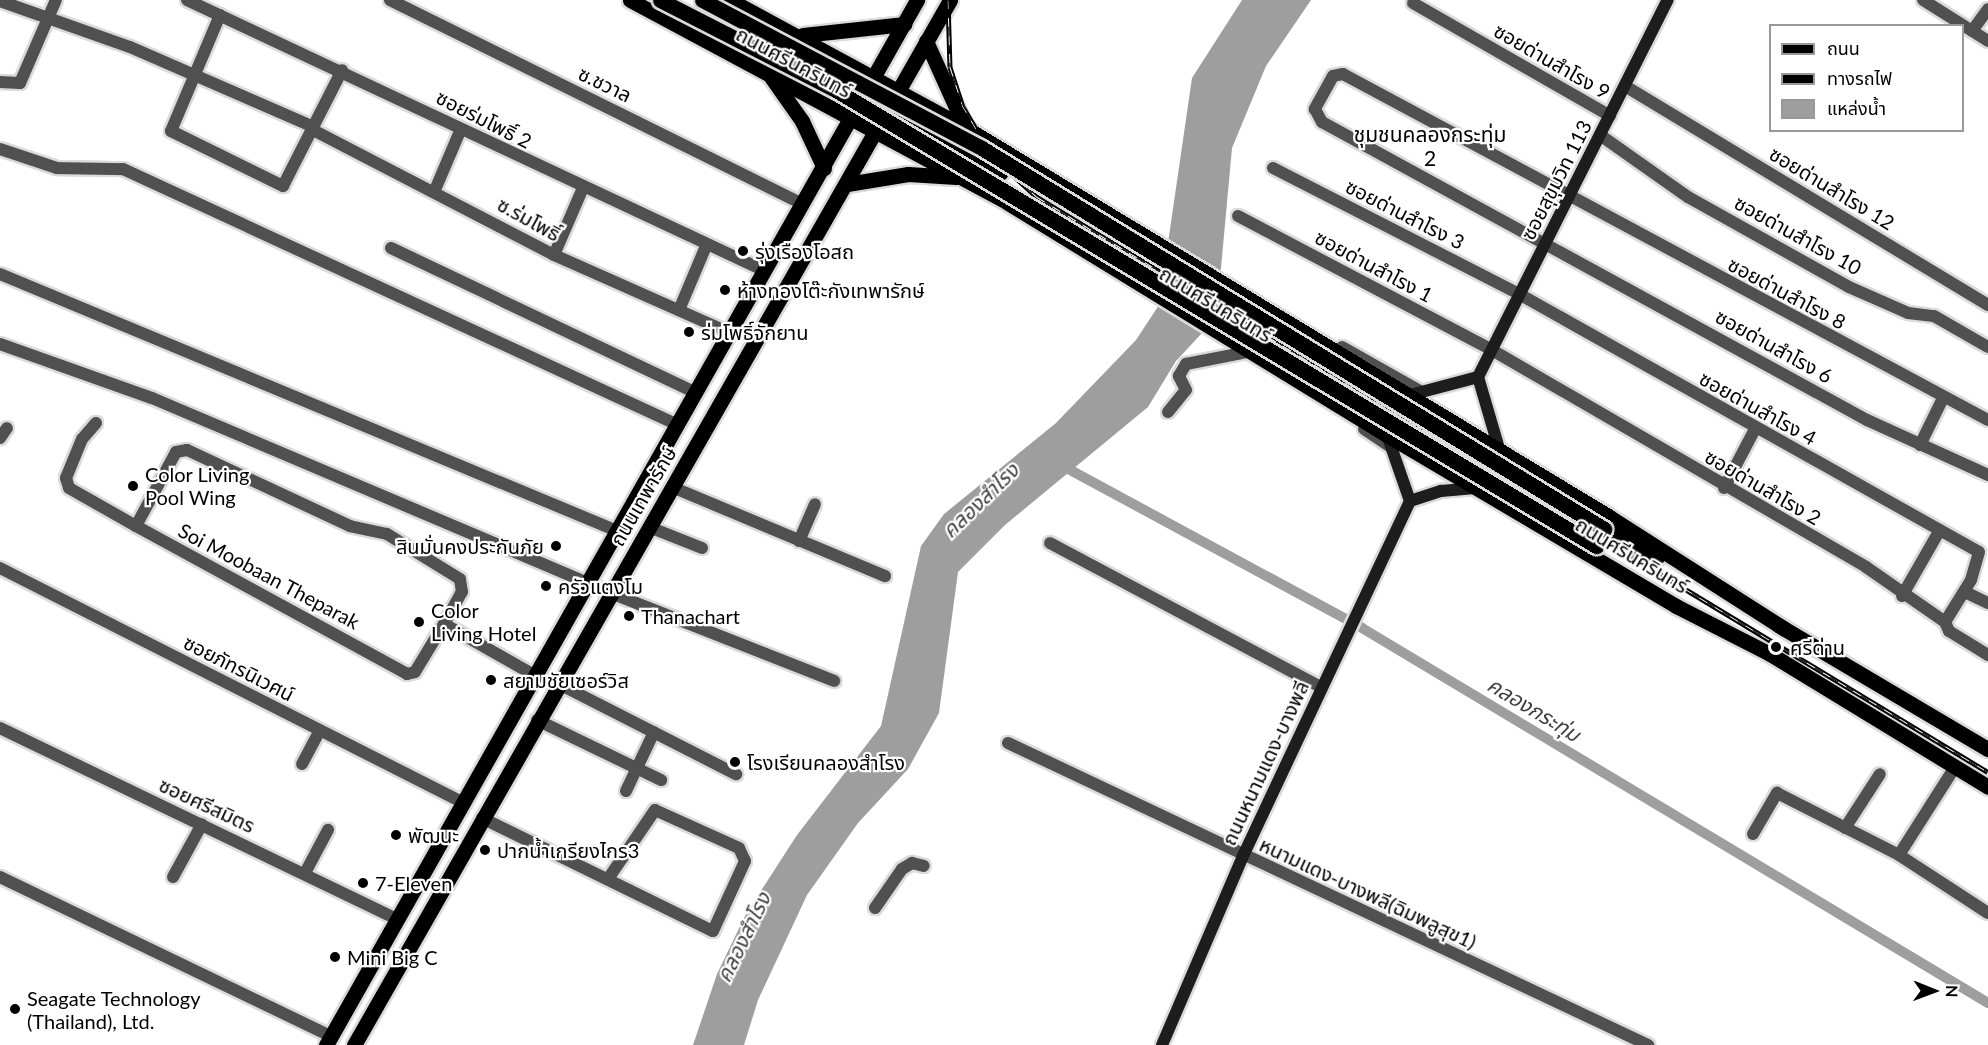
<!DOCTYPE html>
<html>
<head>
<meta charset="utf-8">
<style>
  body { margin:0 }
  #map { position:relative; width:1988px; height:1045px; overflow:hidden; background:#fff; font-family:Lato,"Noto Sans Thai",sans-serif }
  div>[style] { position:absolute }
  .water>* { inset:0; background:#9e9e9e }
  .canal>* { height:10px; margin:-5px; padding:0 5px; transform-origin:5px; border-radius:5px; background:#9e9e9e }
  .roads { filter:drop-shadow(2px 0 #dbdbdb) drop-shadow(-2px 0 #dbdbdb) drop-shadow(0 2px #dbdbdb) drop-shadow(0 -2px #dbdbdb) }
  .minor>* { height:12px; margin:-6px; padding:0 6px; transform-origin:6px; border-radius:6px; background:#505050 }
  .secondary>* { height:12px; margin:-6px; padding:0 6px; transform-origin:6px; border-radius:6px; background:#1d1d1d }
  .primary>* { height:15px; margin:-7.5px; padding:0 7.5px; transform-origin:7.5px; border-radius:7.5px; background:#000 }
  .rail>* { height:5px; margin-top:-2.5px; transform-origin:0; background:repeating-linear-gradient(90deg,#fff 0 9px,#000 0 18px); box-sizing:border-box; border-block:2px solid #000 }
  .bridges { filter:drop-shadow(2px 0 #dbdbdb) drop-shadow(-2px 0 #dbdbdb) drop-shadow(0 2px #dbdbdb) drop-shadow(0 -2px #dbdbdb) }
  .primary-bridge>* { height:15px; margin:-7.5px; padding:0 7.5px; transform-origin:7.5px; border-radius:7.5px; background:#000 }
  .dots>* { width:16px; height:16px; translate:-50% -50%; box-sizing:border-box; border:3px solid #fff; border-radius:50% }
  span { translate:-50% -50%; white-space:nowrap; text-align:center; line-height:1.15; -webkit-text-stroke:4.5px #fff; paint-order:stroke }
  .street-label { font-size:20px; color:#000 }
  .poi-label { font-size:20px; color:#000 }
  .left { translate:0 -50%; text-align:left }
  .right { translate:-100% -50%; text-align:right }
  .neighbourhood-label { font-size:21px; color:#000 }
  .water-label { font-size:21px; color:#3f3f3f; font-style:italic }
  .legend { position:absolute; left:1769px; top:24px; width:195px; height:108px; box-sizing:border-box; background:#fff; border:2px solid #999; margin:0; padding:8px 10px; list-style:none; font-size:18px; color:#000 }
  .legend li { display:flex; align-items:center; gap:12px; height:30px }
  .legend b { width:30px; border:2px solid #999 }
  .north { position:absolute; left:1904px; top:961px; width:60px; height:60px; -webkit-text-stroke:4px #fff; paint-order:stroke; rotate:91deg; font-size:16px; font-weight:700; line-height:24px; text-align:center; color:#000 }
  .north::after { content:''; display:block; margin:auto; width:21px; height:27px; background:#000; clip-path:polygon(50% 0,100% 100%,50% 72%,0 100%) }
</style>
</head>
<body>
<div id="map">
  <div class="water">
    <div style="clip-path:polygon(1242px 0,1311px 0,1266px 66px,1232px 148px,1221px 268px,1203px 332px,1176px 361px,1148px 407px,1005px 525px,958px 572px,939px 713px,908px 769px,858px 823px,807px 895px,758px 1000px,744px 1045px,693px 1045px,717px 974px,746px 914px,797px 835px,881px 726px,921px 546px,944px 514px,1056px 423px,1136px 340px,1159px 305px,1192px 78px)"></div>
  </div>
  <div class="canal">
    <div style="left:1061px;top:465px;width:342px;rotate:28.4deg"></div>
    <div style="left:1362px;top:628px;width:730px;rotate:30.92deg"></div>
  </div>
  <div class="roads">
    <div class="minor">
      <div style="left:187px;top:0;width:638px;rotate:25.12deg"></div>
      <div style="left:390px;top:0;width:461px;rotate:26.3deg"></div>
      <div style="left:1923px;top:0;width:77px;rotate:32.2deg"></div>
      <div style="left:0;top:1px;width:138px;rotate:19.5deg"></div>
      <div style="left:130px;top:47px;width:201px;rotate:23.5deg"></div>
      <div style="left:1413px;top:3px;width:227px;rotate:29.8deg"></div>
      <div style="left:220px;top:15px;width:126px;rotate:112.9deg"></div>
      <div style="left:171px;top:131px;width:125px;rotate:26.2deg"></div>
      <div style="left:283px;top:186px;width:130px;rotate:-63deg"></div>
      <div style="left:1972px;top:31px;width:27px;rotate:-54deg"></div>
      <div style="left:0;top:82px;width:20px;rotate:3deg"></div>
      <div style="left:20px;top:83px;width:90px;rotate:-66.6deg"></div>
      <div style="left:1625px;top:86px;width:424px;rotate:31.1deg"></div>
      <div style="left:313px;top:130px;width:271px;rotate:27.4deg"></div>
      <div style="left:554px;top:255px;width:193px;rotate:23.9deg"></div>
      <div style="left:1600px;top:135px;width:108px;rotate:35.2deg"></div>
      <div style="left:1688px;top:197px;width:184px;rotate:29.2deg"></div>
      <div style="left:1849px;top:287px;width:64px;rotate:23.8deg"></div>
      <div style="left:1908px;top:313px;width:26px;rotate:7deg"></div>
      <div style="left:1934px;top:316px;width:62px;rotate:29.9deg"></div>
      <div style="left:0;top:149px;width:60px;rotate:18.4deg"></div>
      <div style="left:57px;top:168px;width:66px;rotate:0.9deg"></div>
      <div style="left:123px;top:169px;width:611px;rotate:24.76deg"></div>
      <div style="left:1273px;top:168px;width:276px;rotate:27.1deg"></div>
      <div style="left:1519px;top:294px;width:527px;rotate:29.29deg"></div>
      <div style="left:435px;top:190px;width:64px;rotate:-67deg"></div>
      <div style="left:1238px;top:216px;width:287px;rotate:27.8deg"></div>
      <div style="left:1492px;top:350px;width:432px;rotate:30.1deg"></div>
      <div style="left:1866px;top:567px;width:96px;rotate:34.8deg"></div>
      <div style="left:1945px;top:622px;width:49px;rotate:-58.2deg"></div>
      <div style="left:1971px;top:580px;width:29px;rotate:-74deg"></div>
      <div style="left:391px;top:248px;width:338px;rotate:25.4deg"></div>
      <div style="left:554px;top:255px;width:71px;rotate:-66.7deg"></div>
      <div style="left:0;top:274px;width:668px;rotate:22.61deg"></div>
      <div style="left:679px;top:310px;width:69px;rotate:-67.1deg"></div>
      <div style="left:0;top:344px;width:161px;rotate:19.6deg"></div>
      <div style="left:152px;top:398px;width:499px;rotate:23deg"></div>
      <div style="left:611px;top:593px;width:240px;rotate:21.5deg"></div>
      <div style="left:1342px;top:347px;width:92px;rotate:29.4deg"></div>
      <div style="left:1168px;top:412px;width:28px;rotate:-51deg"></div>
      <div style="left:1186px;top:390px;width:16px;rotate:-117deg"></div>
      <div style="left:1179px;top:376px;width:14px;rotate:-60deg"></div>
      <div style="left:1186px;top:364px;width:62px;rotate:-11.1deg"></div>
      <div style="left:1988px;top:420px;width:732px;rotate:-151.79deg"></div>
      <div style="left:1343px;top:74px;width:10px;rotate:169deg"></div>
      <div style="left:1333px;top:76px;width:38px;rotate:119deg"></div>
      <div style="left:1315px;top:109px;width:15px;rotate:62deg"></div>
      <div style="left:1322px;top:122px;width:621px;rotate:28.67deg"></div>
      <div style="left:1867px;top:420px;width:133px;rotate:24.4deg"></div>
      <div style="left:96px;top:423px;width:21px;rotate:131deg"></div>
      <div style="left:82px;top:439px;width:42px;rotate:112.3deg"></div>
      <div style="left:66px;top:478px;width:10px;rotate:73deg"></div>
      <div style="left:69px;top:488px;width:77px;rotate:29.6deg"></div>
      <div style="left:1364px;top:429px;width:36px;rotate:34deg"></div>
      <div style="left:0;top:438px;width:12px;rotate:-55deg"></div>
      <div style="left:1920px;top:445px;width:52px;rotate:-63.9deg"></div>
      <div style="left:672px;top:487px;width:231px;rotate:22.7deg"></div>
      <div style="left:1724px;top:488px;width:67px;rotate:-62.3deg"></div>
      <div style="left:649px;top:527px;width:57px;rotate:21.6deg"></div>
      <div style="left:799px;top:541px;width:40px;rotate:-66.6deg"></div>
      <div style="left:1050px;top:543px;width:307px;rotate:28deg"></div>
      <div style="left:0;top:568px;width:518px;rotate:26.86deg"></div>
      <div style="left:1965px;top:592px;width:25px;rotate:26deg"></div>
      <div style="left:1902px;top:596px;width:76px;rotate:-60.1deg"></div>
      <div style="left:1945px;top:622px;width:10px;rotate:66deg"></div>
      <div style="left:1949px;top:631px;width:46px;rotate:31.6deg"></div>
      <div style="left:444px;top:624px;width:37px;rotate:-61deg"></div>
      <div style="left:462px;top:592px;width:13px;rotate:-99deg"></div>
      <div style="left:460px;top:579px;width:86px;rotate:-148.3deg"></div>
      <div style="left:387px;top:534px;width:38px;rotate:-168deg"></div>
      <div style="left:350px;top:526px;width:180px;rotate:-155deg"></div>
      <div style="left:187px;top:450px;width:11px;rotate:170deg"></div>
      <div style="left:176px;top:452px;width:84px;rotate:118.4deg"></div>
      <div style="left:136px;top:526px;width:309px;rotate:28.6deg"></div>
      <div style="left:407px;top:674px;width:8px;rotate:-14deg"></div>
      <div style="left:415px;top:672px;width:56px;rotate:-58.9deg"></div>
      <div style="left:444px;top:624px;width:103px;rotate:29.5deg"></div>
      <div style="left:559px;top:684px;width:199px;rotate:27deg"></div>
      <div style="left:537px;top:720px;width:138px;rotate:25.8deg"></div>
      <div style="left:0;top:728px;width:440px;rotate:25.7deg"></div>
      <div style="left:1008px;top:743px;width:708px;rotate:25.26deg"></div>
      <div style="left:302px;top:764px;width:38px;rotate:-62deg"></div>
      <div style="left:1955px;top:767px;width:104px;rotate:122.5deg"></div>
      <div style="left:1899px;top:855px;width:106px;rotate:33.1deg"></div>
      <div style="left:626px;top:791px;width:65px;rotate:-64.6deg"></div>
      <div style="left:482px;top:818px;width:257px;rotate:26.1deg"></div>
      <div style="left:713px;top:931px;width:77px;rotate:-65.4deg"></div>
      <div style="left:745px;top:861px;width:14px;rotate:-115deg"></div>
      <div style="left:739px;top:848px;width:92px;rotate:-155.7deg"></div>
      <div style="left:655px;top:810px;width:80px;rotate:124.3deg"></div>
      <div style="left:1845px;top:828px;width:64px;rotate:-57.1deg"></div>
      <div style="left:1753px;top:834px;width:48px;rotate:-59.7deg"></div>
      <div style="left:1777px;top:793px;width:137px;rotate:26.9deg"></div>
      <div style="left:305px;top:873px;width:49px;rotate:-61.9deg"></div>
      <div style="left:0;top:877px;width:367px;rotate:25.7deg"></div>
      <div style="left:173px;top:877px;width:60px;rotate:-61.3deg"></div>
      <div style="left:875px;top:908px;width:47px;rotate:-55.3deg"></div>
      <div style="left:902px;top:869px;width:12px;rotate:-31deg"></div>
      <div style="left:912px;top:863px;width:12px;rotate:14deg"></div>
    </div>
    <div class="secondary">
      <div style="left:1410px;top:395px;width:70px;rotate:-14.8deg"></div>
      <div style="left:1500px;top:452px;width:78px;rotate:-106.3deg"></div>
      <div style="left:1478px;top:377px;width:422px;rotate:-63.3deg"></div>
      <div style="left:1410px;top:501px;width:33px;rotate:-18deg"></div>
      <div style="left:1441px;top:491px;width:37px;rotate:-5deg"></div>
      <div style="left:1162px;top:1045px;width:206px;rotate:-66.8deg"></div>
      <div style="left:1243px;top:856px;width:392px;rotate:-64.8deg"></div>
      <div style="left:1410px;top:501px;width:70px;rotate:-109.2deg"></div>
    </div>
    <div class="primary">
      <div style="left:630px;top:0;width:429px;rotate:28.2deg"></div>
      <div style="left:1008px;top:203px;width:444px;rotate:31.5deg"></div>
      <div style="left:1387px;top:435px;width:336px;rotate:30.6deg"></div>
      <div style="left:1676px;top:606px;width:110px;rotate:27deg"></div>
      <div style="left:730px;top:0;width:272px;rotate:28.5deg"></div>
      <div style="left:969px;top:130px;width:747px;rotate:31.13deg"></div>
      <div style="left:1608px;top:516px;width:210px;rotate:32.6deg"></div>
      <div style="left:728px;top:23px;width:311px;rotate:28.8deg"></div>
      <div style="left:803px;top:35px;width:102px;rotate:-6.2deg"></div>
      <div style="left:926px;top:41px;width:92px;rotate:65.7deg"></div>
      <div style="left:771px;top:77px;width:54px;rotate:54.8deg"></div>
      <div style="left:802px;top:121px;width:52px;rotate:64.9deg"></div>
      <div style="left:847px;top:184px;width:62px;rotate:-9.3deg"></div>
      <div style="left:908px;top:174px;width:48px;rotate:3.6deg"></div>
      <div style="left:1604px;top:529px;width:60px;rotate:28.7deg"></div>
      <div style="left:1778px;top:625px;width:244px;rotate:30.6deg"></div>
      <div style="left:1767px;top:652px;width:259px;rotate:31.4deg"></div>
      <div style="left:326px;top:1045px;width:1201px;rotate:-60.51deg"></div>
      <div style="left:354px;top:1045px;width:1203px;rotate:-60.3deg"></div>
    </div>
  </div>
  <div class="rail">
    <div style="left:948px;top:0;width:67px;rotate:88.3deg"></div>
    <div style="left:950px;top:67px;width:40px;rotate:72deg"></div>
    <div style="left:962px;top:105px;width:59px;rotate:59.5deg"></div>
    <div style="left:992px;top:156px;width:61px;rotate:42.3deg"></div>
    <div style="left:1037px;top:197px;width:1111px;rotate:31.16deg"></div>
  </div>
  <div class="bridges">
    <div class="primary-bridge">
      <div style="left:660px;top:0;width:195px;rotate:27.1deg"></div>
      <div style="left:834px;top:89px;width:889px;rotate:30.95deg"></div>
      <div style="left:702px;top:0;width:314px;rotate:27.9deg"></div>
      <div style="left:980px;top:147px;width:732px;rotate:31.47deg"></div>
    </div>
  </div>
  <div class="dots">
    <div style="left:743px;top:251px;background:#000"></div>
    <div style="left:725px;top:290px;background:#000"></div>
    <div style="left:689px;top:332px;background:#000"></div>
    <div style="left:133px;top:486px;background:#000"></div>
    <div style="left:556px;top:546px;background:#000"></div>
    <div style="left:546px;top:586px;background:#000"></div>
    <div style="left:629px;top:616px;background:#000"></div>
    <div style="left:419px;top:622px;background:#000"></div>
    <div style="left:1776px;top:647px;background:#000"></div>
    <div style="left:491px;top:680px;background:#000"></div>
    <div style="left:735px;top:762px;background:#000"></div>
    <div style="left:396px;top:835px;background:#000"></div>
    <div style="left:485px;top:850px;background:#000"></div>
    <div style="left:363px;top:883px;background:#000"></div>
    <div style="left:335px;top:957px;background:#000"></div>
    <div style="left:15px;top:1009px;background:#000"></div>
  </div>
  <div class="street-label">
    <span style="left:1552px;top:61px;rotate:30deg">ซอยด่านสำโรง 9</span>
    <span style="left:794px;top:62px;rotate:28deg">ถนนศรีนครินทร์</span>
    <span style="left:605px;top:84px;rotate:26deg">ซ.ชวาล</span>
    <span style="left:484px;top:119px;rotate:27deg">ซอยร่มโพธิ์ 2</span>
    <span style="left:1556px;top:180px;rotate:-63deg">ซอยสุขุมวิท 113</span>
    <span style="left:1832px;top:188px;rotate:31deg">ซอยด่านสำโรง 12</span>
    <span style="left:1405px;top:214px;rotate:27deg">ซอยด่านสำโรง 3</span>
    <span style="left:529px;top:219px;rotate:29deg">ซ.ร่มโพธิ์</span>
    <span style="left:1798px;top:235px;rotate:29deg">ซอยด่านสำโรง 10</span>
    <span style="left:1374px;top:266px;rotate:28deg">ซอยด่านสำโรง 1</span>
    <span style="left:1787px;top:293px;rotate:28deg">ซอยด่านสำโรง 8</span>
    <span style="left:1216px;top:304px;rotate:31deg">ถนนศรีนครินทร์</span>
    <span style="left:1774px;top:346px;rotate:29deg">ซอยด่านสำโรง 6</span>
    <span style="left:1758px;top:408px;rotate:29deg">ซอยด่านสำโรง 4</span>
    <span style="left:1763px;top:487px;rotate:30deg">ซอยด่านสำโรง 2</span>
    <span style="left:643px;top:496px;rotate:-60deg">ถนนเทพารักษ์</span>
    <span style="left:1632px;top:555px;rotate:31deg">ถนนศรีนครินทร์</span>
    <span style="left:269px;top:576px;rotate:28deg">Soi Moobaan Theparak</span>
    <span style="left:239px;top:668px;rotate:27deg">ซอยภัทรนิเวศน์</span>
    <span style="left:1265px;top:763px;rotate:-65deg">ถนนหนามแดง-บางพลี</span>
    <span style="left:207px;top:805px;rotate:25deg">ซอยศรีสมิตร</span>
    <span style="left:1368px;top:893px;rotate:25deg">หนามแดง-บางพลี(ฉิมพลูสุข1)</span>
  </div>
  <div class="poi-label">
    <span class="left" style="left:755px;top:251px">รุ่งเรืองโอสถ</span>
    <span class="left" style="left:737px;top:290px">ห้างทองโต๊ะกังเทพารักษ์</span>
    <span class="left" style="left:701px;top:332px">ร่มโพธิ์จักยาน</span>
    <span class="left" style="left:145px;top:486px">Color Living<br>Pool Wing</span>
    <span class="right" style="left:544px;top:546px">สินมั่นคงประกันภัย</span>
    <span class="left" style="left:558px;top:586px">ครัวแตงโม</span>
    <span class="left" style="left:431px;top:622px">Color<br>Living Hotel</span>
    <span class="left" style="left:641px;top:616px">Thanachart</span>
    <span class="left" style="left:1790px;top:647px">ศรีด่าน</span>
    <span class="left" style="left:503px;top:680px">สยามชัยเซอร์วิส</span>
    <span class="left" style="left:747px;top:762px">โรงเรียนคลองสำโรง</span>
    <span class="left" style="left:408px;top:835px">พัฒนะ</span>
    <span class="left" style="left:497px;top:850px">ปากน้ำเกรียงไกร3</span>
    <span class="left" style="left:375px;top:883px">7-Eleven</span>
    <span class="left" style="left:347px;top:957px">Mini Big C</span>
    <span class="left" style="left:27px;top:1010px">Seagate Technology<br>(Thailand), Ltd.</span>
  </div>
  <div class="neighbourhood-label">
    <span style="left:1430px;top:146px">ชุมชนคลองกระทุ่ม<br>2</span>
  </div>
  <div class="water-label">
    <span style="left:980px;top:500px;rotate:-44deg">คลองสำโรง</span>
    <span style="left:1534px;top:709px;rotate:31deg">คลองกระทุ่ม</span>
    <span style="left:743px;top:937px;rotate:-64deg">คลองสำโรง</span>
  </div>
  <ul class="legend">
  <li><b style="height:8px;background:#000"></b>ถนน</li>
  <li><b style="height:8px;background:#000"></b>ทางรถไฟ</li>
  <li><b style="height:16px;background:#9e9e9e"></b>แหล่งน้ำ</li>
  </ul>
  <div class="north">N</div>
</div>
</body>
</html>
